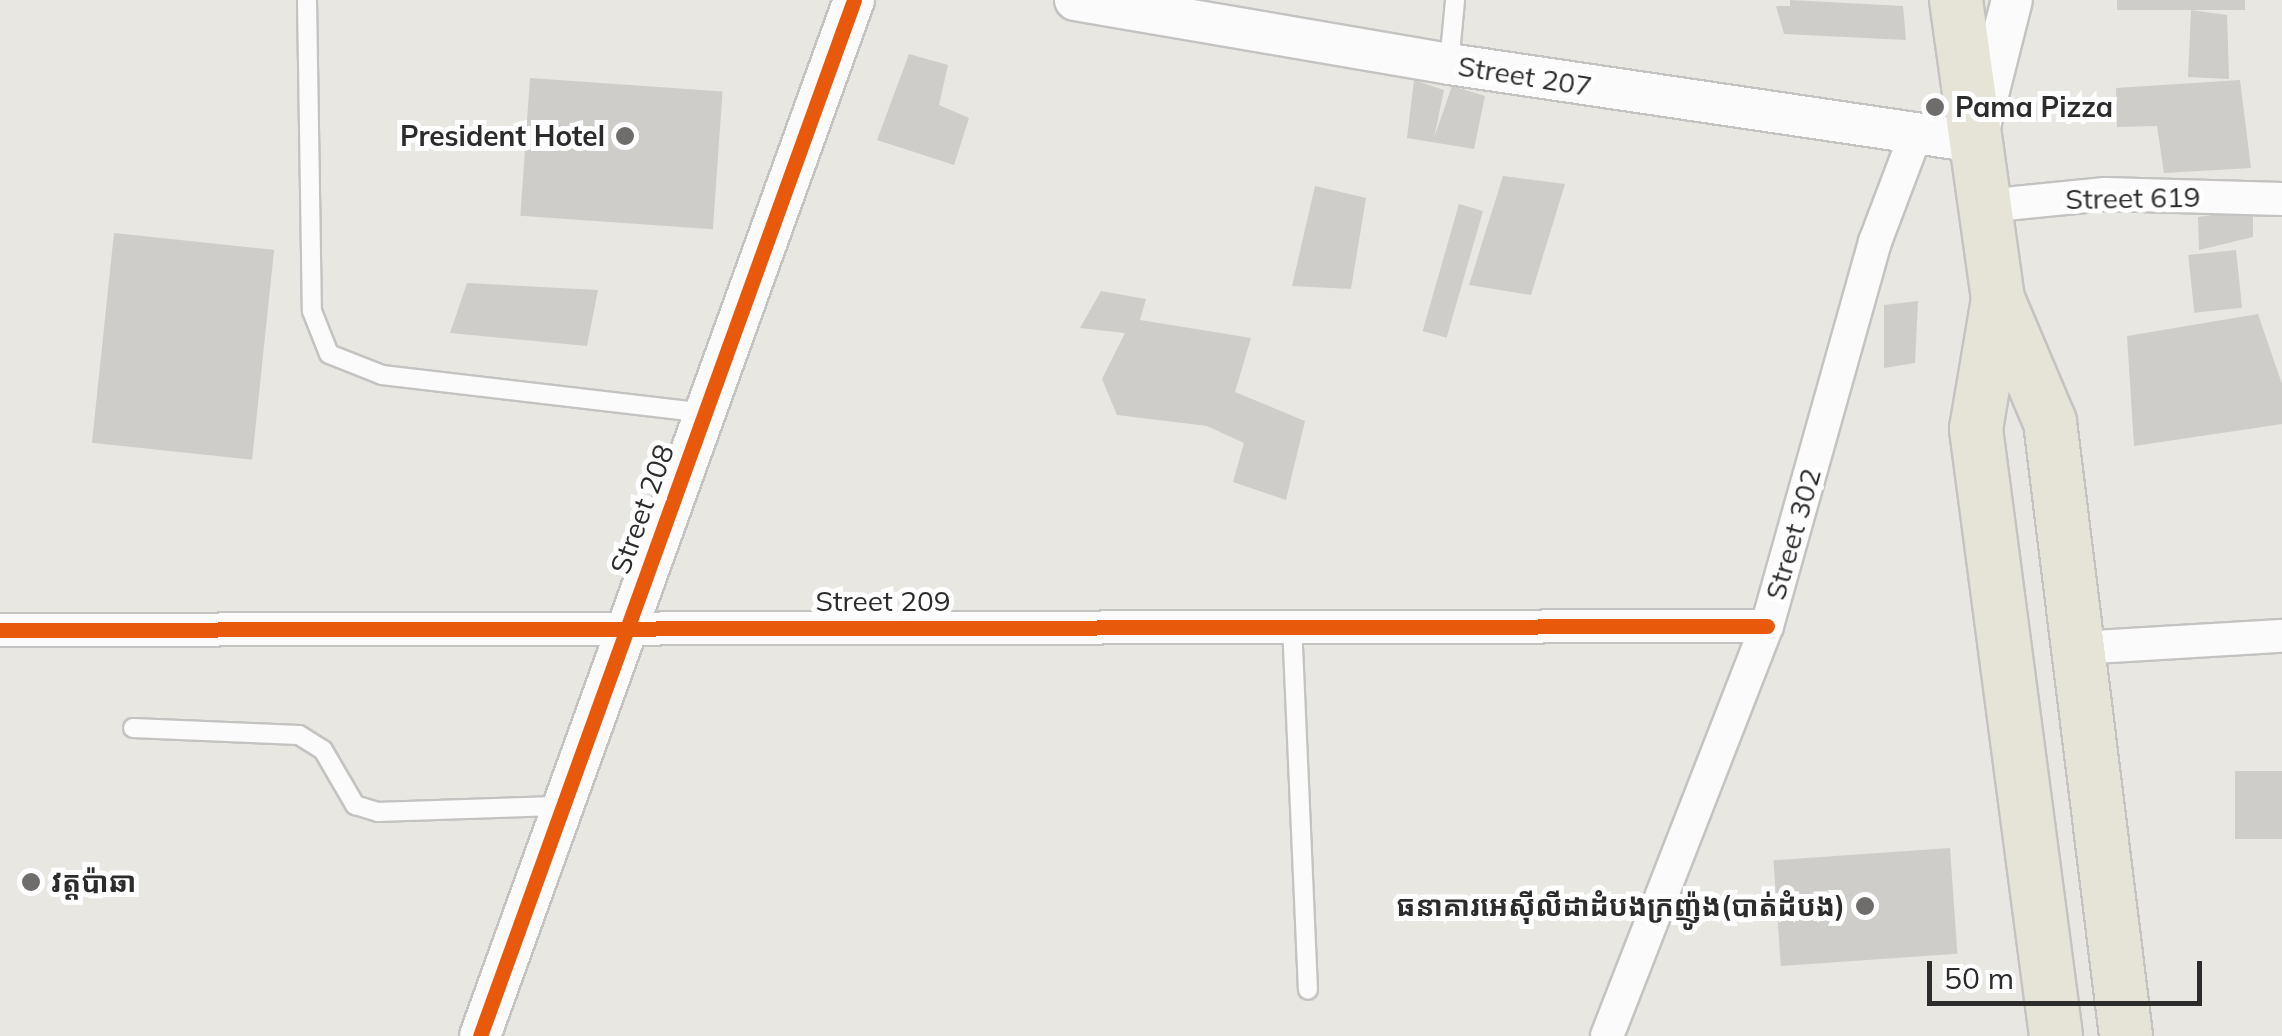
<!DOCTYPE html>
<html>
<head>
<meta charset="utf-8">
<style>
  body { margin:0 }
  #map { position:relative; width:2282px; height:1036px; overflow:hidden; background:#e9e7e2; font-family:Mulish,"Noto Sans Khmer",sans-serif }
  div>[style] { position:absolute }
  .building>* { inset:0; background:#cecdc9; transform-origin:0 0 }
  .roads { filter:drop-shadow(2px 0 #c4c3c2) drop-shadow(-2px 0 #c4c3c2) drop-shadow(0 2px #c4c3c2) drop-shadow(0 -2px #c4c3c2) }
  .service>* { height:18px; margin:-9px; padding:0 9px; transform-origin:9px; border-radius:9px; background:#fcfbfb }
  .minor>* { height:32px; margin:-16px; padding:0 16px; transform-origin:16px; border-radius:16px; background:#fcfbfb }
  .tertiary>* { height:40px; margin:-20px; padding:0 20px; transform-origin:20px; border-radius:20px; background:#fcfbfb }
  .primary>* { height:52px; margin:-26px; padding:0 26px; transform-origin:26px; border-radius:26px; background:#e6e4d6 }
  .cycleway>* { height:15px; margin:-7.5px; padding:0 7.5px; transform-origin:7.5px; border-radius:7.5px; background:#e8590c }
  .dots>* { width:28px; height:28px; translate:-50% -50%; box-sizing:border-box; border:5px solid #fff; border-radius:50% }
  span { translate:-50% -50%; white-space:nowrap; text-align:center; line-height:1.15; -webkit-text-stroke:10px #fff; paint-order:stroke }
  .street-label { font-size:28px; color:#2c2c2c }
  .poi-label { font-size:28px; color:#2c2c2c; font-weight:700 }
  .left { translate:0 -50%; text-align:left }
  .right { translate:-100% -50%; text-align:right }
  .scale { position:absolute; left:1927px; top:961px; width:275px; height:45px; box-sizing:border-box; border:5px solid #2c2c2c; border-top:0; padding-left:12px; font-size:30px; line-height:35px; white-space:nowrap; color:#2c2c2c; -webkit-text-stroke:8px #fff; paint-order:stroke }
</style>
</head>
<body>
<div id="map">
  <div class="building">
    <div style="clip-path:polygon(1790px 0,1903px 6px,1906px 40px,1784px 34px,1776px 6px,1790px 6px)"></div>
    <div style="left:2117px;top:0;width:128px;height:10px"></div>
    <div style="clip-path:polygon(2191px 10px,2227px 15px,2229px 79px,2188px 77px)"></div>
    <div style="clip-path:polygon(909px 54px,948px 65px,939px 105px,969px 118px,954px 165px,877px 140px)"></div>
    <div style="left:530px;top:78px;width:193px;height:138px;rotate:4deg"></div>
    <div style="clip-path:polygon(1414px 80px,1444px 90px,1434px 138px,1452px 86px,1485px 96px,1474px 149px,1407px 138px)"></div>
    <div style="clip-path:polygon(2240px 80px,2251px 168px,2164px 173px,2157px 126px,2117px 127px,2116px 88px)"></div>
    <div style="clip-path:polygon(1503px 176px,1565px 184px,1531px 295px,1469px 285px)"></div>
    <div style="clip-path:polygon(1315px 186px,1366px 198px,1351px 289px,1292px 286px)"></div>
    <div style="left:1459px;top:204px;width:25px;height:132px;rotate:16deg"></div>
    <div style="clip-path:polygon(2253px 209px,2253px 237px,2199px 250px,2198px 217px)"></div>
    <div style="left:114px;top:233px;width:161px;height:211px;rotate:6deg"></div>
    <div style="left:2236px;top:250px;width:58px;height:48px;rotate:84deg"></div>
    <div style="clip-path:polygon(467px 283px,598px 290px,587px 346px,450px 333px)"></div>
    <div style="clip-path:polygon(1101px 291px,1146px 299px,1140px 320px,1251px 338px,1235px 392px,1305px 421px,1286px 500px,1233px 482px,1244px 443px,1207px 426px,1117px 415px,1102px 379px,1125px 333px,1080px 328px)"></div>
    <div style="clip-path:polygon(1918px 301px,1915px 363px,1884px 368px,1884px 305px)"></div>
    <div style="clip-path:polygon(2258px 314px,2282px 384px,2282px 424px,2134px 446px,2127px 336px)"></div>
    <div style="left:2282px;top:771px;width:68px;height:47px;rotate:90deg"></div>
    <div style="left:1950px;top:848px;width:106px;height:177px;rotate:86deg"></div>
  </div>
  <div class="roads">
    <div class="service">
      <div style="left:307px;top:0;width:311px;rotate:89.1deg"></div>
      <div style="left:312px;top:311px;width:46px;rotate:68.4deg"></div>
      <div style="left:329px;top:354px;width:57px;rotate:21.6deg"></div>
      <div style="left:382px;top:375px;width:324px;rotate:6.7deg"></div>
      <div style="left:1449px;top:64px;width:64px;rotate:-84.6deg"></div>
      <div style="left:1292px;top:624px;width:366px;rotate:87.5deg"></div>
      <div style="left:133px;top:728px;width:166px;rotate:2.4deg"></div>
      <div style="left:299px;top:735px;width:28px;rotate:32deg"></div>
      <div style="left:323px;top:750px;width:64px;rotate:59.8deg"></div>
      <div style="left:355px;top:805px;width:24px;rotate:17deg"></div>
      <div style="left:378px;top:812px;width:184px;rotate:-1.9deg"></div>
    </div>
    <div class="minor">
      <div style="left:1985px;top:206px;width:121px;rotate:-5.7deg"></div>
      <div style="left:2105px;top:194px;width:177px;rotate:1.6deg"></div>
      <div style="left:0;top:630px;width:1767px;rotate:-0.13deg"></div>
      <div style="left:2077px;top:648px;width:205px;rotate:-3.4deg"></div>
      <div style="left:1607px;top:1036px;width:440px;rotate:-68.7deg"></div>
      <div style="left:1767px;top:626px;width:399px;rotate:-74.3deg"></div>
      <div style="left:1875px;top:242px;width:113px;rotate:-69.3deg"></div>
    </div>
    <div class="tertiary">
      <div style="left:1075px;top:0;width:379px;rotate:9.7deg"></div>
      <div style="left:1449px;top:64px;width:533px;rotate:8.42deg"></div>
      <div style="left:1976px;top:142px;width:146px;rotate:-75.8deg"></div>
      <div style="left:480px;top:1036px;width:1101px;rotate:-70.15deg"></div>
    </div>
    <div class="primary">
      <div style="left:1956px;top:0;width:302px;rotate:82deg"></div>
      <div style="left:1998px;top:299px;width:134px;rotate:67.1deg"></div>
      <div style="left:2050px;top:422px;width:619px;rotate:82.94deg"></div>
      <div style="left:1998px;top:299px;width:132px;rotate:99.6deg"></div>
      <div style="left:1976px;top:429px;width:612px;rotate:82.49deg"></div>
    </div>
  </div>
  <div class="cycleway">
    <div style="left:0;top:630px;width:1767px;rotate:-0.13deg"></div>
    <div style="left:480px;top:1036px;width:1101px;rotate:-70.15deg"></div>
  </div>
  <div class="dots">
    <div style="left:1935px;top:107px;background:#6e6d6c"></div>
    <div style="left:625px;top:136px;background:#6e6d6c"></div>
    <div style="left:31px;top:882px;background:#6e6d6c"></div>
    <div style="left:1865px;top:906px;background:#6e6d6c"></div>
  </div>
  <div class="street-label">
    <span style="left:1525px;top:76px;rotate:9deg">Street 207</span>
    <span style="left:2133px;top:198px;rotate:-1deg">Street 619</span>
    <span style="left:642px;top:509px;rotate:-70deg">Street 208</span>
    <span style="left:1793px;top:534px;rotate:-74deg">Street 302</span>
    <span style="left:883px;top:601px">Street 209</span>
  </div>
  <div class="poi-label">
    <span class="left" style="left:1955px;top:107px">Pama Pizza</span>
    <span class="right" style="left:605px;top:136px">President Hotel</span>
    <span class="left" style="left:51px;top:882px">វត្តប៉ាឆា</span>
    <span class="right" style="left:1845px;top:906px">ធនាគារអេស៊ីលីដាដំបងក្រញ៉ូង(បាត់ដំបង)</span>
  </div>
  <div class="scale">50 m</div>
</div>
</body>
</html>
